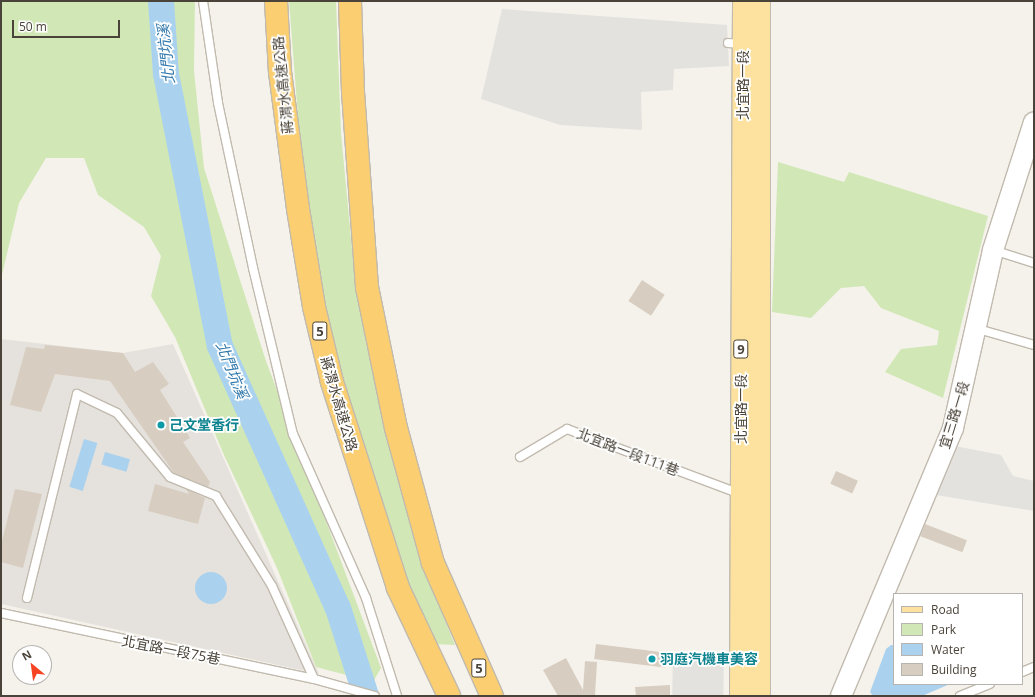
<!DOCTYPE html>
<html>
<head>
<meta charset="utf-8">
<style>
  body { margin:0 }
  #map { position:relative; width:1035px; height:697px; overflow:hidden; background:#f5f2eb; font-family:"Open Sans","Noto Sans TC",sans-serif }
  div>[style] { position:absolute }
  .industrial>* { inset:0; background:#e5e1dc }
  .green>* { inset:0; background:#d1e8b6 }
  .parking>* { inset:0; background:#e4e2df; transform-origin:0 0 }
  .water>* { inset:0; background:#aad2ef; transform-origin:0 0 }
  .round { border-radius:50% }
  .river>* { height:26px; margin:-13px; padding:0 13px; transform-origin:13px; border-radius:13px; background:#aad2ef }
  .building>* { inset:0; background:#d7cec1; transform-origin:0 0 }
  .roads { filter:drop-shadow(1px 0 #c1baae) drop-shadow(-1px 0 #c1baae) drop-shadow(0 1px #c1baae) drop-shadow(0 -1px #c1baae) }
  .service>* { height:8px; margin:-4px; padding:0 4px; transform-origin:4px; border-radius:4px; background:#fff }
  .tertiary>* { height:20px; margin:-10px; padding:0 10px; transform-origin:10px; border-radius:10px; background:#fff }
  .primary>* { height:22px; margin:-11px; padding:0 11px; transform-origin:11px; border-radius:11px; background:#fce29e }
  .motorway>* { height:22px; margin:-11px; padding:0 11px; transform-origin:11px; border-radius:11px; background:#face71 }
  .dots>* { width:11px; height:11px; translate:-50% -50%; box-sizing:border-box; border:2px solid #fff; border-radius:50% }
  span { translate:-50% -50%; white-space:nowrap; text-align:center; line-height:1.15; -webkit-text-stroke:3.5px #fff; paint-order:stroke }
  .shield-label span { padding:1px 3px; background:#fff; border:1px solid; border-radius:3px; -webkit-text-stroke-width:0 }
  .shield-label { font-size:13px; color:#4a4339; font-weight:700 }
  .street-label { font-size:14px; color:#4a4339 }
  .culture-label { font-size:14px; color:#0d838f; font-weight:700 }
  .left { translate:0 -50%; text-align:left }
  .water-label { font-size:15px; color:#3178ac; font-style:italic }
  .frame { position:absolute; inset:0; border:2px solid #4a4339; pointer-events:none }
  .legend { position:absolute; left:893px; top:593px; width:130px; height:92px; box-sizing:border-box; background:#fff; border:1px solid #b7b4b0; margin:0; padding:5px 7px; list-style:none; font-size:12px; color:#4a4339 }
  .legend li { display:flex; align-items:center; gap:8px; height:20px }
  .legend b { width:20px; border:1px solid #b7b4b0 }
  .north { position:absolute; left:12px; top:645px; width:40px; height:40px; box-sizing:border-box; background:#fff; border:1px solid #b7b4b0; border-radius:50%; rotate:331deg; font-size:11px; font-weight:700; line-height:16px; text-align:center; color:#4a4339 }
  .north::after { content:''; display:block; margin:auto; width:14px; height:18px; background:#f54423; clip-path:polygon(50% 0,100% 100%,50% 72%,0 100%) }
  .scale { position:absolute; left:12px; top:20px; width:108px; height:18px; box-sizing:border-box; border:2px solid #4a4339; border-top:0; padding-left:5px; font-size:12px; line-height:14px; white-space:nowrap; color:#4a4339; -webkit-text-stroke:3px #fff; paint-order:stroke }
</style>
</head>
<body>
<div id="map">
  <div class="industrial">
    <div style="clip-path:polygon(1px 339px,123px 353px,173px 344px,319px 674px,1px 604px)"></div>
  </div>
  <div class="green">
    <div style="clip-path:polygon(1px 1px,195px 1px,194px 71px,204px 168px,266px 361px,381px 668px,373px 682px,316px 667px,277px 568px,223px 453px,175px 337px,151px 296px,161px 256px,144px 227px,98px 195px,84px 158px,46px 158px,19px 203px,1px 279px)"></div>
    <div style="clip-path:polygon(289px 1px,336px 1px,341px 133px,354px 270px,366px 344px,422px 564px,455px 645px,433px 644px,407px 584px,343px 386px,318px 283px,302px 168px)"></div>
    <div style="clip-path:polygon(778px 162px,844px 182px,849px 172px,988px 216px,943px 398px,885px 372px,901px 349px,937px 345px,939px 331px,881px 308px,864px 286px,841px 288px,811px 318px,772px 312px)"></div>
  </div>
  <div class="parking">
    <div style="clip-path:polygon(502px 9px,727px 25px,729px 66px,674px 69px,673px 90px,641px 92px,642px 130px,560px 125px,481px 99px)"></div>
    <div style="clip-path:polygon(955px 446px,1001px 455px,1013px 476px,1034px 481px,1034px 511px,936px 495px)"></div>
    <div style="left:673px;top:653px;width:51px;height:43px;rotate:1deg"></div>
  </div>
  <div class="water">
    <div style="left:84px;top:439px;width:14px;height:50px;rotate:17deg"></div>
    <div style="left:105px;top:452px;width:26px;height:13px;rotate:16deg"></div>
    <div class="round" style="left:195px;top:572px;width:32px;height:32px"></div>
    <div style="clip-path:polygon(891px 645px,894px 645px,894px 684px,950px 684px,922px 696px,873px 696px,870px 692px,886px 649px)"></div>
  </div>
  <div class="river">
    <div style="left:161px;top:1px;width:73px;rotate:86.1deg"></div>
    <div style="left:166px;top:74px;width:277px;rotate:78.8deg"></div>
    <div style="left:220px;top:346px;width:287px;rotate:65.8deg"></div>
    <div style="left:338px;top:608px;width:92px;rotate:72.3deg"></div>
  </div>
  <div class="building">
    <div style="left:642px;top:280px;width:27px;height:25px;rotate:33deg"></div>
    <div style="clip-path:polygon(45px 345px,123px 353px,135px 372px,153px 362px,169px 384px,160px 390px,190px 438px,183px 442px,210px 482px,208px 487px,174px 473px,110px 381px,55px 374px,41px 412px,10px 405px,26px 347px,44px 349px)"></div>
    <div style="left:836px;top:471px;width:24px;height:14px;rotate:24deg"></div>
    <div style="clip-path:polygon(155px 484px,189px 494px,186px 489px,205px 498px,198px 524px,148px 511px)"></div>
    <div style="clip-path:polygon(15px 489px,42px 494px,23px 568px,1px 562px,1px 545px)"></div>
    <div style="left:925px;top:524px;width:45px;height:13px;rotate:21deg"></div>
    <div style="left:596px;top:644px;width:71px;height:15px;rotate:7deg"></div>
    <div style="clip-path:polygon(566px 658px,583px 690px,585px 661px,597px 662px,595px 696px,558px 696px,543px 670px)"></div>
    <div style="clip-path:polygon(670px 685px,670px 696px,636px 696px,635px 687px)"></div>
  </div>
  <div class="roads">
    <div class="service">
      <div style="left:203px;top:1px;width:103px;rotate:81.6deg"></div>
      <div style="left:218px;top:103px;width:169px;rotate:78deg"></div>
      <div style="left:253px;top:268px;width:171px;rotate:76.5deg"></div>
      <div style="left:293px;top:434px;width:180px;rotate:66deg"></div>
      <div style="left:366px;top:598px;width:103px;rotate:72.4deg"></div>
      <div style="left:728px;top:43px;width:15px;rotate:4deg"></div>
      <div style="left:993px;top:250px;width:43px;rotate:17.6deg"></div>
      <div style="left:978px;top:329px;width:58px;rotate:15.9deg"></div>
      <div style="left:520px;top:457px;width:55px;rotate:-30.8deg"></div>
      <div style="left:567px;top:429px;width:186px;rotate:20.5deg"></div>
      <div style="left:27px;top:598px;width:210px;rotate:-76.2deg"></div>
      <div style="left:77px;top:394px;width:44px;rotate:25.4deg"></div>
      <div style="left:117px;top:413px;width:83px;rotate:50.4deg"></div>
      <div style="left:170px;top:477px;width:50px;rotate:22.4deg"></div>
      <div style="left:216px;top:496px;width:106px;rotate:58.1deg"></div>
      <div style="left:272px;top:586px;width:102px;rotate:65.7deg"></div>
      <div style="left:1px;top:613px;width:320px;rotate:11.9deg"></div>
      <div style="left:314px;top:679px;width:63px;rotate:15.6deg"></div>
      <div style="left:1022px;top:672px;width:13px;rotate:-23deg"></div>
      <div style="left:960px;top:696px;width:32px;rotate:-22deg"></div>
    </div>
    <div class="tertiary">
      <div style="left:841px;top:696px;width:290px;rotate:-67.3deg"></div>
      <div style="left:953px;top:428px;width:182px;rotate:-77.3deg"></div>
      <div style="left:993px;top:250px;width:134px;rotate:-72.2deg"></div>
    </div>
    <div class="primary">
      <div style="left:741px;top:696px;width:695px;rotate:-89.75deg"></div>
      <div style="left:759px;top:696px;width:695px;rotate:-90deg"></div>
    </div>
    <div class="motorway">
      <div style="left:276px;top:1px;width:71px;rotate:86.8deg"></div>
      <div style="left:280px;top:72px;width:138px;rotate:82.5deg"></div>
      <div style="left:298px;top:209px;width:99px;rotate:80.7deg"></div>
      <div style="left:314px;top:307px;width:77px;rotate:76.5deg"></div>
      <div style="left:332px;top:382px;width:216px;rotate:72.2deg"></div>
      <div style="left:398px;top:588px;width:119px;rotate:64.7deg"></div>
      <div style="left:350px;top:1px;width:91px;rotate:88.1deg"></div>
      <div style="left:353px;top:92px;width:196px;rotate:85.9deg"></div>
      <div style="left:367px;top:287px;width:144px;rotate:78.4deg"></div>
      <div style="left:396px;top:428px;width:140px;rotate:74.7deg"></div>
      <div style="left:433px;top:563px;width:145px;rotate:66.1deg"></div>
    </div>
  </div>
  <div class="dots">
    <div style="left:161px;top:425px;background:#0f9aa8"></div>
    <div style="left:652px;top:659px;background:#0f9aa8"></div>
  </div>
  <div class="shield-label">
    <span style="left:320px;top:331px">5</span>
    <span style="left:741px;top:349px">9</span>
    <span style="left:479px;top:668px">5</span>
  </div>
  <div class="street-label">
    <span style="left:283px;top:85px;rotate:-96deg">蔣渭水高速公路</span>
    <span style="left:743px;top:85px;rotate:-90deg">北宜路一段</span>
    <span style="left:339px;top:404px;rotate:74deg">蔣渭水高速公路</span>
    <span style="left:741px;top:409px;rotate:-90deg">北宜路一段</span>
    <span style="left:954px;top:415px;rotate:-73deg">宜三路一段</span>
    <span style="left:628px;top:452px;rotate:21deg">北宜路一段111巷</span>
    <span style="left:171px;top:650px;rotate:11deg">北宜路一段75巷</span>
  </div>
  <div class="culture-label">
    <span class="left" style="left:169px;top:425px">己文堂香行</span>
    <span class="left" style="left:660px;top:659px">羽庭汽機車美容</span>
  </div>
  <div class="water-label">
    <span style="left:166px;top:54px;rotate:-96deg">北門坑溪</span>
    <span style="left:232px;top:370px;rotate:68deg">北門坑溪</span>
  </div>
  <div class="frame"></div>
  <ul class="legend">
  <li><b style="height:5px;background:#fce29e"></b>Road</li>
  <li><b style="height:11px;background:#d1e8b6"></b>Park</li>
  <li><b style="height:11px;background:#aad2ef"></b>Water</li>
  <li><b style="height:11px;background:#d7cec1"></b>Building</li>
  </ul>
  <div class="north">N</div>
  <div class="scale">50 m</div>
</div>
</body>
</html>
